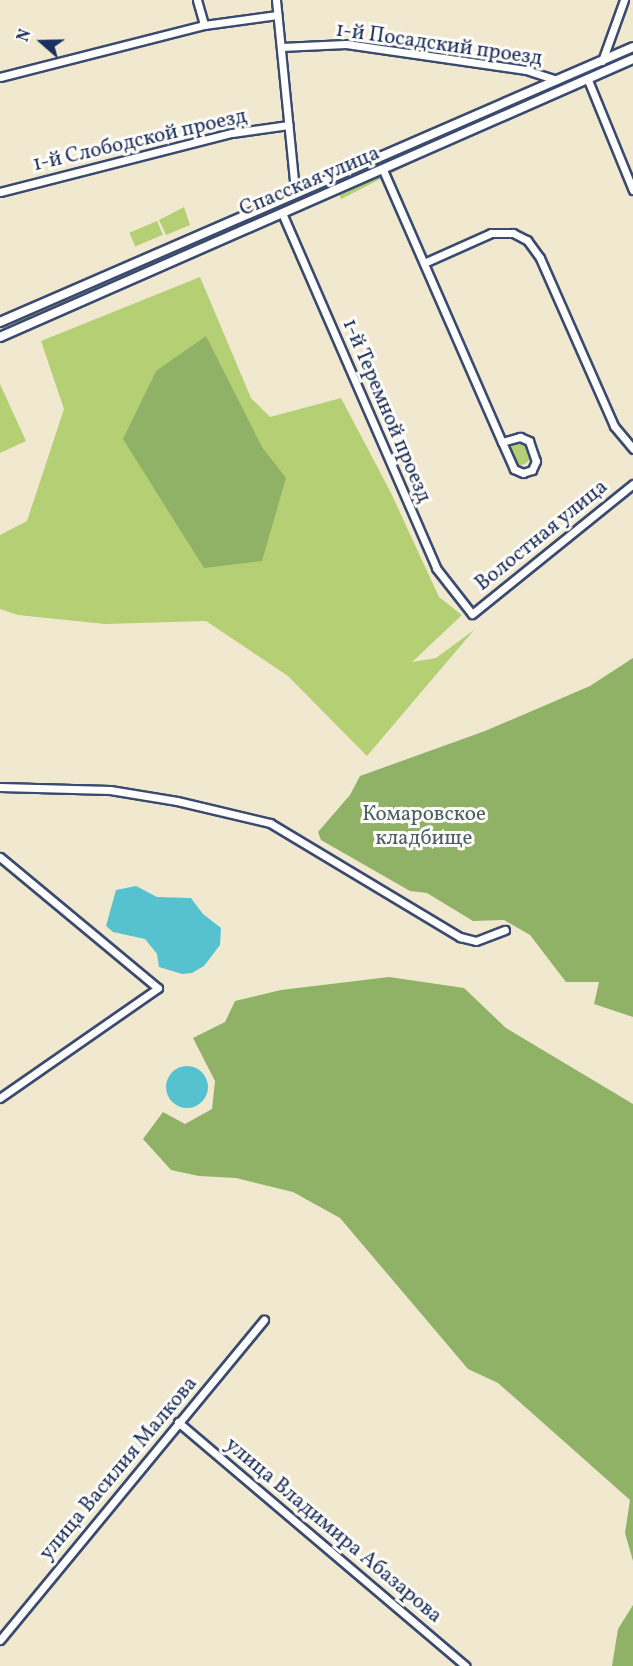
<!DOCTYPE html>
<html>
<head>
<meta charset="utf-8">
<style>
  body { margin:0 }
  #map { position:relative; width:633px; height:1666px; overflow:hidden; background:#f0e9d0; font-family:Vollkorn,serif }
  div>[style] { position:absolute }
  .green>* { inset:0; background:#b5cf74; transform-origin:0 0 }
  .round { border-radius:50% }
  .forest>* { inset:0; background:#90b266 }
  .water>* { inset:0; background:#56c2cf }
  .roads { filter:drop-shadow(2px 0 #3b4b6f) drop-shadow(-2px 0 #3b4b6f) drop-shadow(0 2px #3b4b6f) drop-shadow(0 -2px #3b4b6f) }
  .minor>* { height:7px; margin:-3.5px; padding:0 3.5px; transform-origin:3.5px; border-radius:3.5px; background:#fff }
  .tertiary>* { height:8px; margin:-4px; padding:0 4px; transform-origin:4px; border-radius:4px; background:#fff }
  span { translate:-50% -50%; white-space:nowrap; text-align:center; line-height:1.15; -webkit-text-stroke:6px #fdfcf7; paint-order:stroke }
  .street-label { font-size:21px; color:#1b2f5e }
  .park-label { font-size:21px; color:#495f65 }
  .north { position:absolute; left:12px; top:12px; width:60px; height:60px; -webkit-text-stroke:4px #fdfcf7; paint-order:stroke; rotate:290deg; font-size:16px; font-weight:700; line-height:24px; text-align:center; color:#1b2f5e }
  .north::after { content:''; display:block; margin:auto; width:21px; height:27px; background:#1b2f5e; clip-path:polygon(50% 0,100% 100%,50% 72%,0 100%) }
</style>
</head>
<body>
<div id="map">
  <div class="green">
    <div style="left:572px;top:77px;width:4px;height:261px;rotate:63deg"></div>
    <div style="left:327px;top:186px;width:4px;height:52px;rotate:63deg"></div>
    <div style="clip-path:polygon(184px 207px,190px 225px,166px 235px,159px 220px)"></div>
    <div style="clip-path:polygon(274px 208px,276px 213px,16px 326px,14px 322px)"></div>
    <div style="left:157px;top:221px;width:15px;height:30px;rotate:67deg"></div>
    <div style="clip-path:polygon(200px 277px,251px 398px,270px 417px,341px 398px,391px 493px,439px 597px,462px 615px,412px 662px,436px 658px,474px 630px,367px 756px,288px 676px,206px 621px,105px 624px,18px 615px,0 609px,0 535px,27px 521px,64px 409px,41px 341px)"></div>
    <div style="clip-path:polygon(0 384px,26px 441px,0 453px)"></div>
    <div class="round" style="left:509px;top:443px;width:22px;height:22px"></div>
  </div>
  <div class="forest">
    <div style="clip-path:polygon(206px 336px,262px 447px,286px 478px,262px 561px,204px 568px,123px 439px,156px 371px)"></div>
    <div style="clip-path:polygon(633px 658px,633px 1017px,594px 1004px,599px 982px,566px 982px,530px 935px,504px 920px,473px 921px,427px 893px,410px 891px,321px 840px,318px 832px,350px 795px,360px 776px,485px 731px,590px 686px)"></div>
    <div style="clip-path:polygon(389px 977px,464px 988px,506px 1028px,633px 1104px,633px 1561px,625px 1533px,630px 1500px,498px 1383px,468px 1369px,340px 1218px,293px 1192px,236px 1178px,199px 1176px,171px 1170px,143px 1139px,163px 1112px,185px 1124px,212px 1109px,215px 1081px,193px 1038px,225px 1022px,235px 1001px,281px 990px)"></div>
    <div style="clip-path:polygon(633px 1605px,633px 1666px,612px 1666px,618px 1629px)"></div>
  </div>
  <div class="water">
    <div style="clip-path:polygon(136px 886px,157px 897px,191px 898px,203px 914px,221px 928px,220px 945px,204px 966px,192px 973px,182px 974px,159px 967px,157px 954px,145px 939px,113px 932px,106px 926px,116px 890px)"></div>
    <div class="round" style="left:166px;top:1066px;width:42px;height:42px"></div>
  </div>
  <div class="roads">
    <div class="minor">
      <div style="left:197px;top:0;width:26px;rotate:74deg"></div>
      <div style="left:276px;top:0;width:193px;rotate:84.3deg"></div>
      <div style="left:281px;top:47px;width:65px;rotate:-2.6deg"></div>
      <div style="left:346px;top:44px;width:182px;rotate:8.2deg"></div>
      <div style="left:526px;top:70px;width:32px;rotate:18deg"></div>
      <div style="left:602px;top:61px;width:65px;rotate:-70.2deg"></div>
      <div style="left:0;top:77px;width:211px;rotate:-14.3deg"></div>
      <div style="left:204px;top:25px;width:74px;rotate:-7.8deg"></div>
      <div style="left:588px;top:80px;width:119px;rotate:67.8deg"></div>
      <div style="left:383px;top:170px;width:297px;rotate:66.4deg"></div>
      <div style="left:502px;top:442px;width:19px;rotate:-16deg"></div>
      <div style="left:520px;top:437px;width:10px;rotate:24deg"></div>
      <div style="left:529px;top:441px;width:21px;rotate:71deg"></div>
      <div style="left:536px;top:461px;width:10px;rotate:114deg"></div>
      <div style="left:532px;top:470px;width:9px;rotate:162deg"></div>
      <div style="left:523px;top:473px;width:10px;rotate:-156deg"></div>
      <div style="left:514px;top:469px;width:30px;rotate:-114deg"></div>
      <div style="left:0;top:192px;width:239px;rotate:-14.3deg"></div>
      <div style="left:232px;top:133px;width:57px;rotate:-8.1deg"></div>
      <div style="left:282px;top:213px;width:387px;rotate:66.5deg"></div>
      <div style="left:436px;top:568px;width:58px;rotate:52deg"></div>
      <div style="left:472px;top:614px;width:207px;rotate:-38.9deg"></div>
      <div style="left:424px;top:263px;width:73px;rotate:-24.1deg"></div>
      <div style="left:491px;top:233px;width:22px"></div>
      <div style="left:513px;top:233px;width:16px;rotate:27deg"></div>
      <div style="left:527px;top:240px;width:22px;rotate:54deg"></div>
      <div style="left:540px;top:258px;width:184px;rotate:66.2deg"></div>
      <div style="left:614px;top:426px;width:30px;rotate:50deg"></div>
      <div style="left:0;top:787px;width:110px;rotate:1.6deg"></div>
      <div style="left:110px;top:790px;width:68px;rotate:9.3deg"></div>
      <div style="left:177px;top:801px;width:96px;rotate:13.3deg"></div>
      <div style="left:270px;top:823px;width:222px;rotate:31deg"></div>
      <div style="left:460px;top:937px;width:16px;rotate:14deg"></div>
      <div style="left:476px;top:941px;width:31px;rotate:-21deg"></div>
      <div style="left:0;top:857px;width:205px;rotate:39.7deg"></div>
      <div style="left:158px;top:988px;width:193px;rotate:145.2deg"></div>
      <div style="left:178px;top:1422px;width:377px;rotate:40.3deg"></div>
      <div style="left:0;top:1640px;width:415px;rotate:-50.5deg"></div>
    </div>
    <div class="tertiary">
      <div style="left:0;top:322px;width:690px;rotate:-23.48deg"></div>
      <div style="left:0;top:337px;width:691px;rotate:-23.71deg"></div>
    </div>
  </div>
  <div class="street-label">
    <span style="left:439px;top:45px;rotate:8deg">1-й Посадский проезд</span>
    <span style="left:140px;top:141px;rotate:-13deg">1-й Слободской проезд</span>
    <span style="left:310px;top:182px;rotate:-23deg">Спасская улица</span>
    <span style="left:386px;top:411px;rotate:67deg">1-й Теремной проезд</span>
    <span style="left:542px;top:536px;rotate:-39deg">Волостная улица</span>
    <span style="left:119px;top:1469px;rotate:-50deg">улица Василия Малкова</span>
    <span style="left:333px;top:1531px;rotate:40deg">улица Владимира Абазарова</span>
  </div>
  <div class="park-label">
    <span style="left:424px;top:827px">Комаровское<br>кладбище</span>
  </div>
  <div class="north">N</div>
</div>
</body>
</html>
